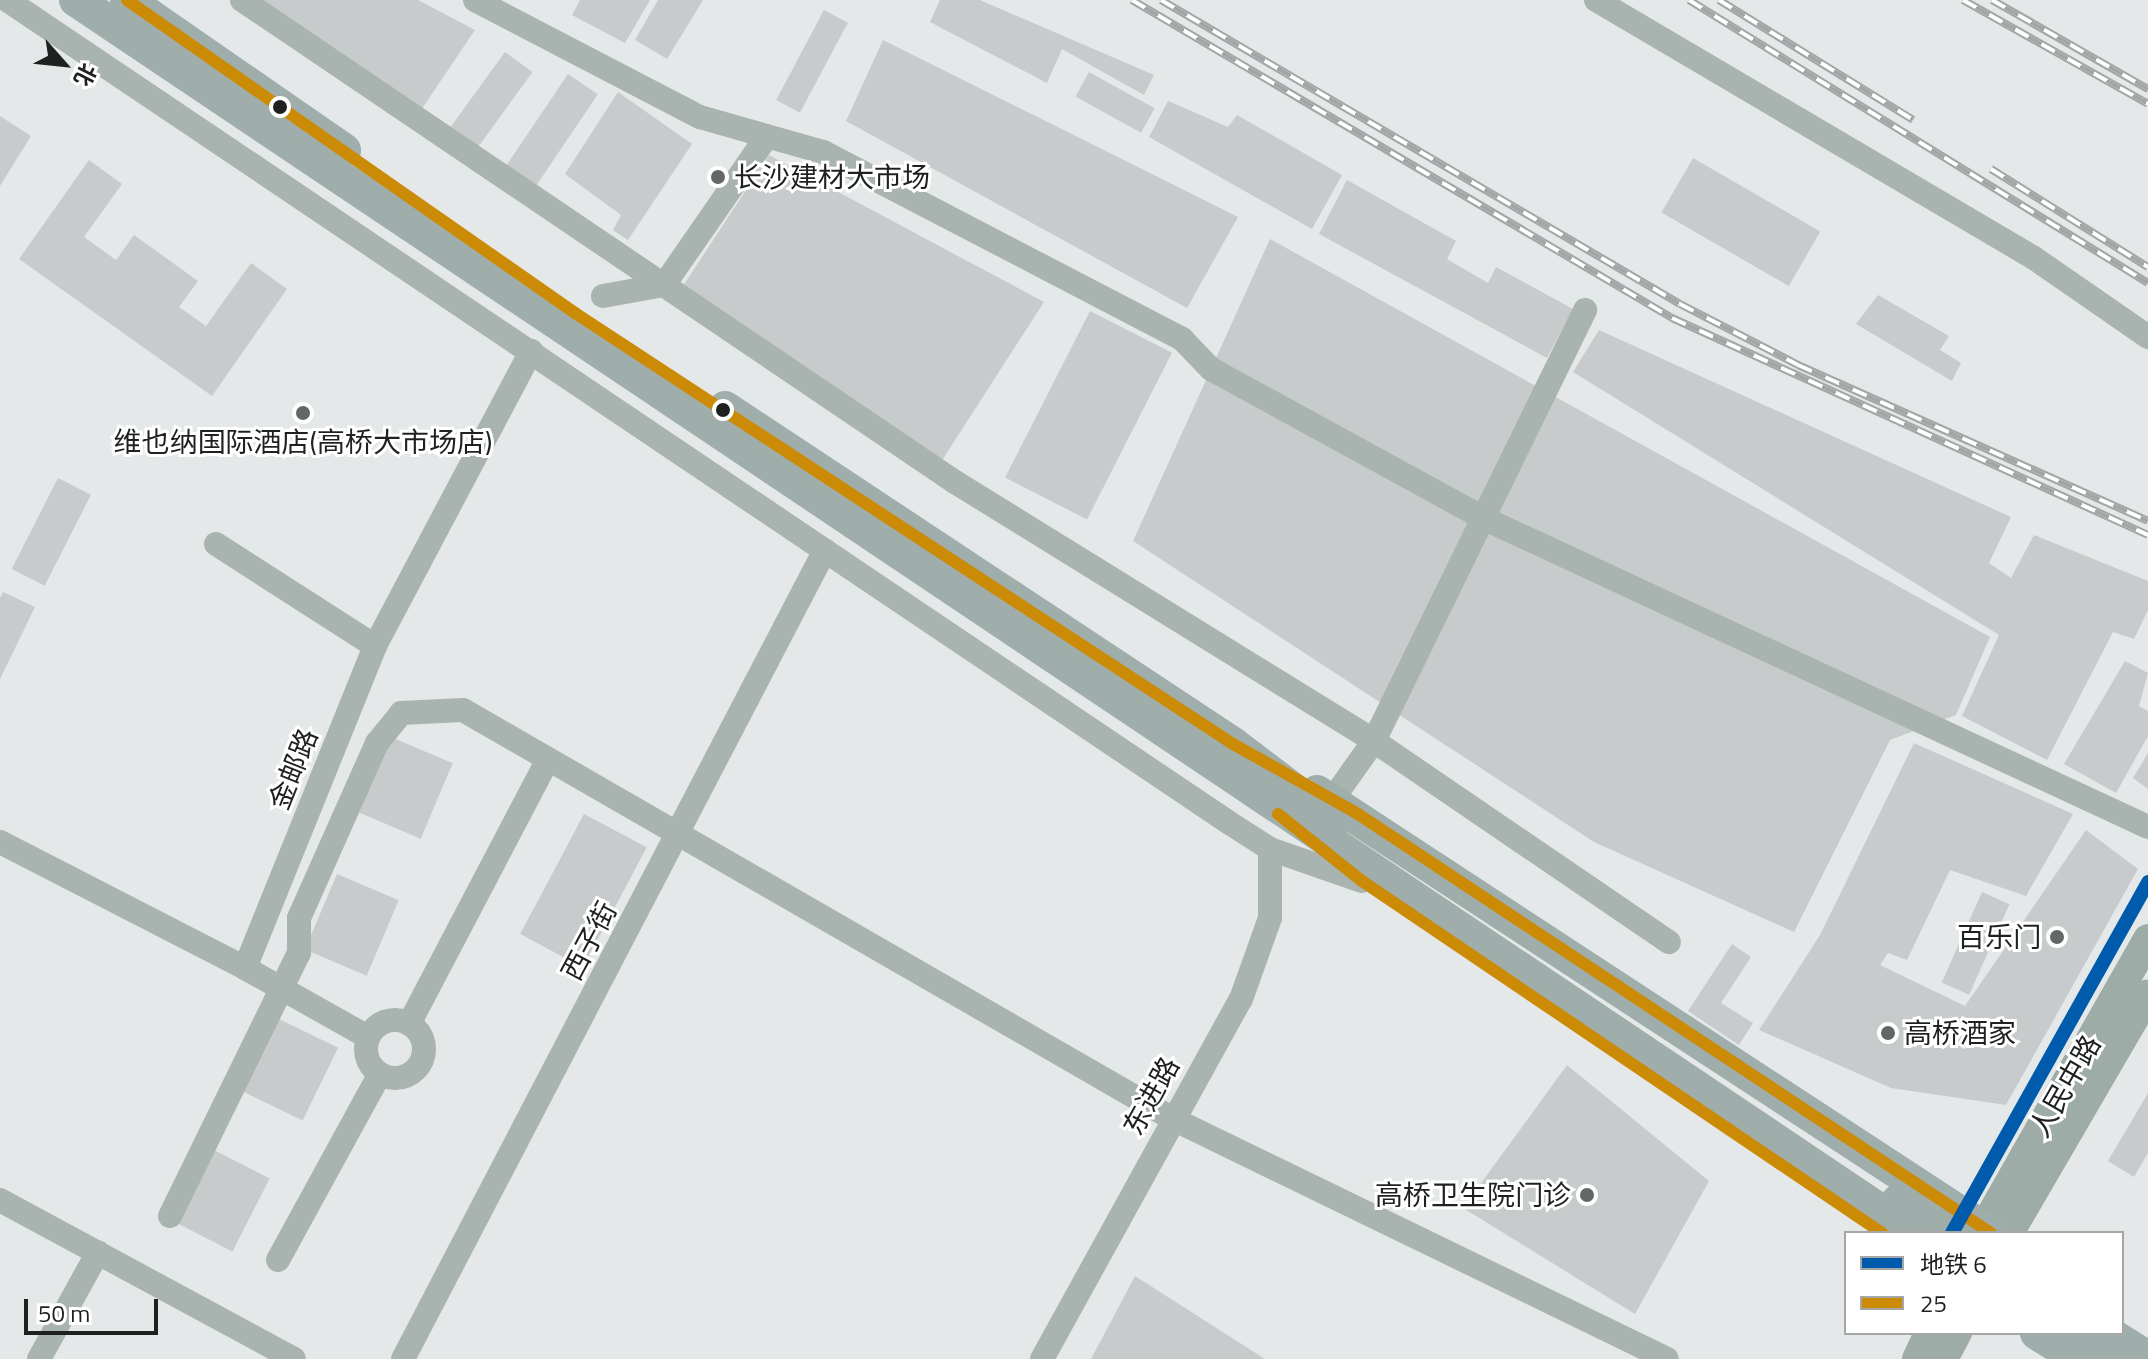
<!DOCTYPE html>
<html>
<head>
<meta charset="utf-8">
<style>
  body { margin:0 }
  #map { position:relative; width:2148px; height:1359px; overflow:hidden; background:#e5e8e8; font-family:"Titillium Web","Noto Sans SC",sans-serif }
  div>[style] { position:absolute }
  .building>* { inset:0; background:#c8cbcb; transform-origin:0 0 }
  .minor>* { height:24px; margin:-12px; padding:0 12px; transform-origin:12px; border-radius:12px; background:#a9b4b0 }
  .minor>.ring { margin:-12px; padding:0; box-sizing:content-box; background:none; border:24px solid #a9b4b0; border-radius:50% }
  .major>* { height:30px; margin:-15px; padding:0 15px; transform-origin:15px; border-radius:15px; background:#9eaca7 }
  .highway>* { height:34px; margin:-17px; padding:0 17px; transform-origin:17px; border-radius:17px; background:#9faeaa }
  .rail>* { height:8px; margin-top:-4px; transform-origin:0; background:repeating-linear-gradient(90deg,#fff 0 15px,#a1a7a6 0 30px); box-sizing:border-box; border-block:2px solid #a1a7a6 }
  .bus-1>* { height:12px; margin:-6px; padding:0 6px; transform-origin:6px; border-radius:6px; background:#cc8b07 }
  .metro-1>* { height:14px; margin:-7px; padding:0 7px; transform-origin:7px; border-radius:7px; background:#005bac }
  .dots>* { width:22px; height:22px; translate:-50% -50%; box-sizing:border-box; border:4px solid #fff; border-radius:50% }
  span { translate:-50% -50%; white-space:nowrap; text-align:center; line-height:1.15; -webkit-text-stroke:6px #fff; paint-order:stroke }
  .poi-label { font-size:28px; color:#1f2121 }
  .left { translate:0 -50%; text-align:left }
  .right { translate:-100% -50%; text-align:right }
  .street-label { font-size:28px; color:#1f2121 }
  .legend { position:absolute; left:1844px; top:1231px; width:280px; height:104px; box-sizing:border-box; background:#fff; border:2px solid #a5a6a6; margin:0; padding:10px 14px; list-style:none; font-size:24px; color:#1f2121 }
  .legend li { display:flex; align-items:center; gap:16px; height:40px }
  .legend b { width:40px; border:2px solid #a5a6a6 }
  .north { position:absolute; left:24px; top:24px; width:80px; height:80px; -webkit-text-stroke:6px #fff; paint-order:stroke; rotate:117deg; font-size:22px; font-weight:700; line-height:32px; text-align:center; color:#1f2121 }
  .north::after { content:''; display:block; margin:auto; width:28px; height:36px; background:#1f2121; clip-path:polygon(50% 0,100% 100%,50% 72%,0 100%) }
  .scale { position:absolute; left:24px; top:1299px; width:134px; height:36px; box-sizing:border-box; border:4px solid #1f2121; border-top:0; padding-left:10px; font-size:24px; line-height:28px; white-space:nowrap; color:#1f2121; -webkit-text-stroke:6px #fff; paint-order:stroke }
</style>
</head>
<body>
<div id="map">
  <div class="building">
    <div style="clip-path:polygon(256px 0,418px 0,475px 30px,419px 113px)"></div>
    <div style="clip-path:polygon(580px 0,650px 0,625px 43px,572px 15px)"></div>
    <div style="clip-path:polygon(658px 0,703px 0,667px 59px,635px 40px)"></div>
    <div style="clip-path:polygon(940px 0,980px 0,1154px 75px,1144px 95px,1062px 49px,1047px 83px,930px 22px)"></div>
    <div style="left:824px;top:10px;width:27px;height:102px;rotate:28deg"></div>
    <div style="clip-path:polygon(883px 40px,1238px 217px,1187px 308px,846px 121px)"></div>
    <div style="left:505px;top:52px;width:34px;height:96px;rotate:36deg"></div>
    <div style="left:1089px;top:72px;width:75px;height:28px;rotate:29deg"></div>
    <div style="left:568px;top:74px;width:36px;height:114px;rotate:34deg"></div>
    <div style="clip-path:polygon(618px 92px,692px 144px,628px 240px,613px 230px,621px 215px,565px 174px)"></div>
    <div style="clip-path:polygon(1168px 101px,1228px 127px,1237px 115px,1342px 175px,1312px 229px,1149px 137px)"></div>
    <div style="clip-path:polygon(0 116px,31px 136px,0 186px)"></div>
    <div style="clip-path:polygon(769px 155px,1044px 302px,939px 465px,683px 286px)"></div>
    <div style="left:1693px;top:158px;width:147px;height:63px;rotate:30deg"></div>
    <div style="clip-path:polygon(89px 160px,122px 184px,84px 237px,116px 260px,134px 235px,198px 281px,179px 307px,206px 326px,251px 263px,287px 289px,212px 396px,19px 259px)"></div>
    <div style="clip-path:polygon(1347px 180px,1456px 241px,1447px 259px,1488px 283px,1496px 267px,1573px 309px,1547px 358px,1319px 234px)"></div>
    <div style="clip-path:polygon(1270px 239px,1990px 637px,1956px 715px,1890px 740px,1794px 932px,1594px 842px,1133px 541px)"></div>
    <div style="clip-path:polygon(1878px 295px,1949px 336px,1940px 350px,1961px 363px,1952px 381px,1856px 324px)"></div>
    <div style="left:1090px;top:311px;width:92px;height:187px;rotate:27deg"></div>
    <div style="clip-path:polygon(1599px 330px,2011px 517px,1989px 563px,2011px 578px,2034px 535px,2148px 581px,2148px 610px,2134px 639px,2113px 632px,2047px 760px,1962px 716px,1999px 635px,1573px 372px)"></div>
    <div style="left:58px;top:478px;width:37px;height:102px;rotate:27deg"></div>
    <div style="clip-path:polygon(3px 592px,35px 607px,0 679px,0 598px)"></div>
    <div style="clip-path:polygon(2125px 661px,2148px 673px,2139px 706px,2148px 711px,2148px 736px,2116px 793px,2064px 764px)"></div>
    <div style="left:391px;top:737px;width:67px;height:82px;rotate:23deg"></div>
    <div style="clip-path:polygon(1914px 743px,2073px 814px,2026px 896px,1950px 870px,1907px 960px,1888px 953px,1880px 965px,1965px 1006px,2086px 830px,2138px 869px,2006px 1105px,1891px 1088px,1759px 1030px,1820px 935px)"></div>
    <div style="clip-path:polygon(2148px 753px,2148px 789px,2133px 778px)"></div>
    <div style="left:584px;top:814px;width:71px;height:136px;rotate:28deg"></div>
    <div style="left:337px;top:874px;width:67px;height:82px;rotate:23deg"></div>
    <div style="left:1982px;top:892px;width:30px;height:99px;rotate:24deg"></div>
    <div style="clip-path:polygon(1732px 944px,1751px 957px,1721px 1003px,1753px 1023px,1739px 1045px,1688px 1011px)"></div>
    <div style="left:277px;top:1018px;width:68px;height:81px;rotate:26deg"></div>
    <div style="clip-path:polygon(1567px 1065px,1709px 1181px,1635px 1314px,1463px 1208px)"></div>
    <div style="clip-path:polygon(2148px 1093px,2148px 1153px,2134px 1177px,2108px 1161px)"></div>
    <div style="left:210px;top:1148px;width:67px;height:82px;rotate:27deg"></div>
    <div style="clip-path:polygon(1135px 1276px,1265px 1359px,1091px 1359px)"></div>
  </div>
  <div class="minor">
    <div style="left:7px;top:0;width:1472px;rotate:33.95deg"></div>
    <div style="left:1228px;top:822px;width:50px;rotate:32.7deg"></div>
    <div style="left:1270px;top:849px;width:97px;rotate:19.2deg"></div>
    <div style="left:242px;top:0;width:861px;rotate:34.06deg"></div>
    <div style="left:955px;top:482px;width:493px;rotate:31.7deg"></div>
    <div style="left:1374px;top:741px;width:357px;rotate:34.3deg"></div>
    <div style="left:475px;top:0;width:254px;rotate:27.5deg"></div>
    <div style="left:700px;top:117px;width:128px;rotate:15.9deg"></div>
    <div style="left:823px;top:152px;width:405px;rotate:27.5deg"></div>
    <div style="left:1182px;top:339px;width:42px;rotate:46deg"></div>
    <div style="left:1211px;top:369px;width:310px;rotate:28.7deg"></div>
    <div style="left:1483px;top:518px;width:733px;rotate:24.92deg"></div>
    <div style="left:1596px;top:0;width:508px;rotate:30.5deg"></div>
    <div style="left:2034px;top:258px;width:139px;rotate:34.7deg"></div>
    <div style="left:603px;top:296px;width:62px;rotate:-10.2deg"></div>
    <div style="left:664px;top:285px;width:181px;rotate:-55.3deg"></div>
    <div style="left:216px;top:544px;width:189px;rotate:32.7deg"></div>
    <div style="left:1332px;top:800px;width:72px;rotate:-54.6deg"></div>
    <div style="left:1374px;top:741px;width:480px;rotate:-63.9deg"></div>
    <div style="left:0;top:842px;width:276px;rotate:27.2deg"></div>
    <div style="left:245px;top:968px;width:347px;rotate:-68deg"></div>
    <div style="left:375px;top:646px;width:334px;rotate:-62.1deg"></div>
    <div style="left:245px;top:968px;width:141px;rotate:29.3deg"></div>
    <div class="ring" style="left:366px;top:1020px;width:34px;height:34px"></div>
    <div style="left:409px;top:1024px;width:297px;rotate:-62.3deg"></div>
    <div style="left:0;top:1200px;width:334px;rotate:28.4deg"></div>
    <div style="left:170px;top:1216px;width:293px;rotate:-63.9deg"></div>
    <div style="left:299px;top:953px;width:35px;rotate:-90deg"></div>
    <div style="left:299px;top:918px;width:192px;rotate:-66deg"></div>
    <div style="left:377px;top:743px;width:38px;rotate:-51deg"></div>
    <div style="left:401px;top:713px;width:62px;rotate:-2.8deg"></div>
    <div style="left:463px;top:710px;width:819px;rotate:29.94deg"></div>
    <div style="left:1173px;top:1119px;width:549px;rotate:25.91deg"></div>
    <div style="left:278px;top:1260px;width:212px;rotate:-61.3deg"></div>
    <div style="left:39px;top:1359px;width:122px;rotate:-61.1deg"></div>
    <div style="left:403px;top:1359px;width:912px;rotate:-62.45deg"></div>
    <div style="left:1042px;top:1359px;width:411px;rotate:-61.1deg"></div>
    <div style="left:1241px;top:999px;width:86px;rotate:-70.3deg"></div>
    <div style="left:1270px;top:918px;width:69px;rotate:-90deg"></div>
  </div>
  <div class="major">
    <div style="left:1981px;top:1233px;width:338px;rotate:-60.4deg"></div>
    <div style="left:2009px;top:1233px;width:276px;rotate:-59.8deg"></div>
    <div style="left:1917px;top:1359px;width:29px;rotate:-65deg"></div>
    <div style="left:1943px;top:1359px;width:30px;rotate:-62deg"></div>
  </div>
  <div class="highway">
    <div style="left:76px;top:0;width:2213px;rotate:33.86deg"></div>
    <div style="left:127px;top:0;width:264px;rotate:34.7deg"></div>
    <div style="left:725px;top:408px;width:609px;rotate:33.48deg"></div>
    <div style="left:1233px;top:744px;width:126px;rotate:37.2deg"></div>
    <div style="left:1317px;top:792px;width:805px;rotate:33.2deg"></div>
    <div style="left:1898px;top:1201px;width:60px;rotate:32.1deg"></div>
    <div style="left:2037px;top:1333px;width:49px;rotate:31.8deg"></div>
    <div style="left:2071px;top:1333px;width:49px;rotate:32.4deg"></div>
    <div style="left:2108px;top:1333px;width:47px;rotate:32deg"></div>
  </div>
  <div class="rail">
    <div style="left:1132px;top:0;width:627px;rotate:30.49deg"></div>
    <div style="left:1672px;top:318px;width:523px;rotate:24.51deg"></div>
    <div style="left:1161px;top:0;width:601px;rotate:30.36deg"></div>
    <div style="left:1680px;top:304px;width:133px;rotate:27.3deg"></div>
    <div style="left:1798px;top:365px;width:383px;rotate:24deg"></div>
    <div style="left:1689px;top:0;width:539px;rotate:31.66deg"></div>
    <div style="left:1719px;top:0;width:228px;rotate:31.7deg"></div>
    <div style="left:1963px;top:0;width:212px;rotate:29.3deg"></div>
    <div style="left:1992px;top:0;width:180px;rotate:29.7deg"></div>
    <div style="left:1991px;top:169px;width:185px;rotate:32deg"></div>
  </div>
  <div class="bus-1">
    <div style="left:127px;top:0;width:547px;rotate:34.94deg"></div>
    <div style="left:575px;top:313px;width:787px;rotate:33.23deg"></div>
    <div style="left:1233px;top:744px;width:143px;rotate:29.2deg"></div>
    <div style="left:1358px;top:814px;width:759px;rotate:33.5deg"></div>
    <div style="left:1278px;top:814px;width:107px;rotate:38.6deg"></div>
    <div style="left:1362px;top:881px;width:628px;rotate:34.09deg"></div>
  </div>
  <div class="metro-1">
    <div style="left:1952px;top:1233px;width:402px;rotate:-60.8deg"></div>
  </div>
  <div class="dots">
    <div style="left:280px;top:107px;background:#1f2121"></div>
    <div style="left:718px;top:177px;background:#646767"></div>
    <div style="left:723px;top:410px;background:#1f2121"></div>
    <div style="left:303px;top:413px;background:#646767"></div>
    <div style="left:2057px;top:937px;background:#646767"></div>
    <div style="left:1888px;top:1033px;background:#646767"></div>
    <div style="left:1587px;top:1195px;background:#646767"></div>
  </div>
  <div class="poi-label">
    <span class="left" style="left:734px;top:177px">长沙建材大市场</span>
    <span style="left:303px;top:442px">维也纳国际酒店(高桥大市场店)</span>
    <span class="right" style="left:2041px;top:937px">百乐门</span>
    <span class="left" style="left:1904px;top:1033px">高桥酒家</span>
    <span class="right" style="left:1571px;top:1195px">高桥卫生院门诊</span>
  </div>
  <div class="street-label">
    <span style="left:293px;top:769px;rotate:-68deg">金邮路</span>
    <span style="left:589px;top:941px;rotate:-62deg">西子街</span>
    <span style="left:2065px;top:1086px;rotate:-60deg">人民中路</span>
    <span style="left:1151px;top:1096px;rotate:-61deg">东进路</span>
  </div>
  <ul class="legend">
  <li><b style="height:10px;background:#005bac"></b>地铁 6</li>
  <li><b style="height:10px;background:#cc8b07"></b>25</li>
  </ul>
  <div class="north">北</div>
  <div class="scale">50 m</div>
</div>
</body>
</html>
